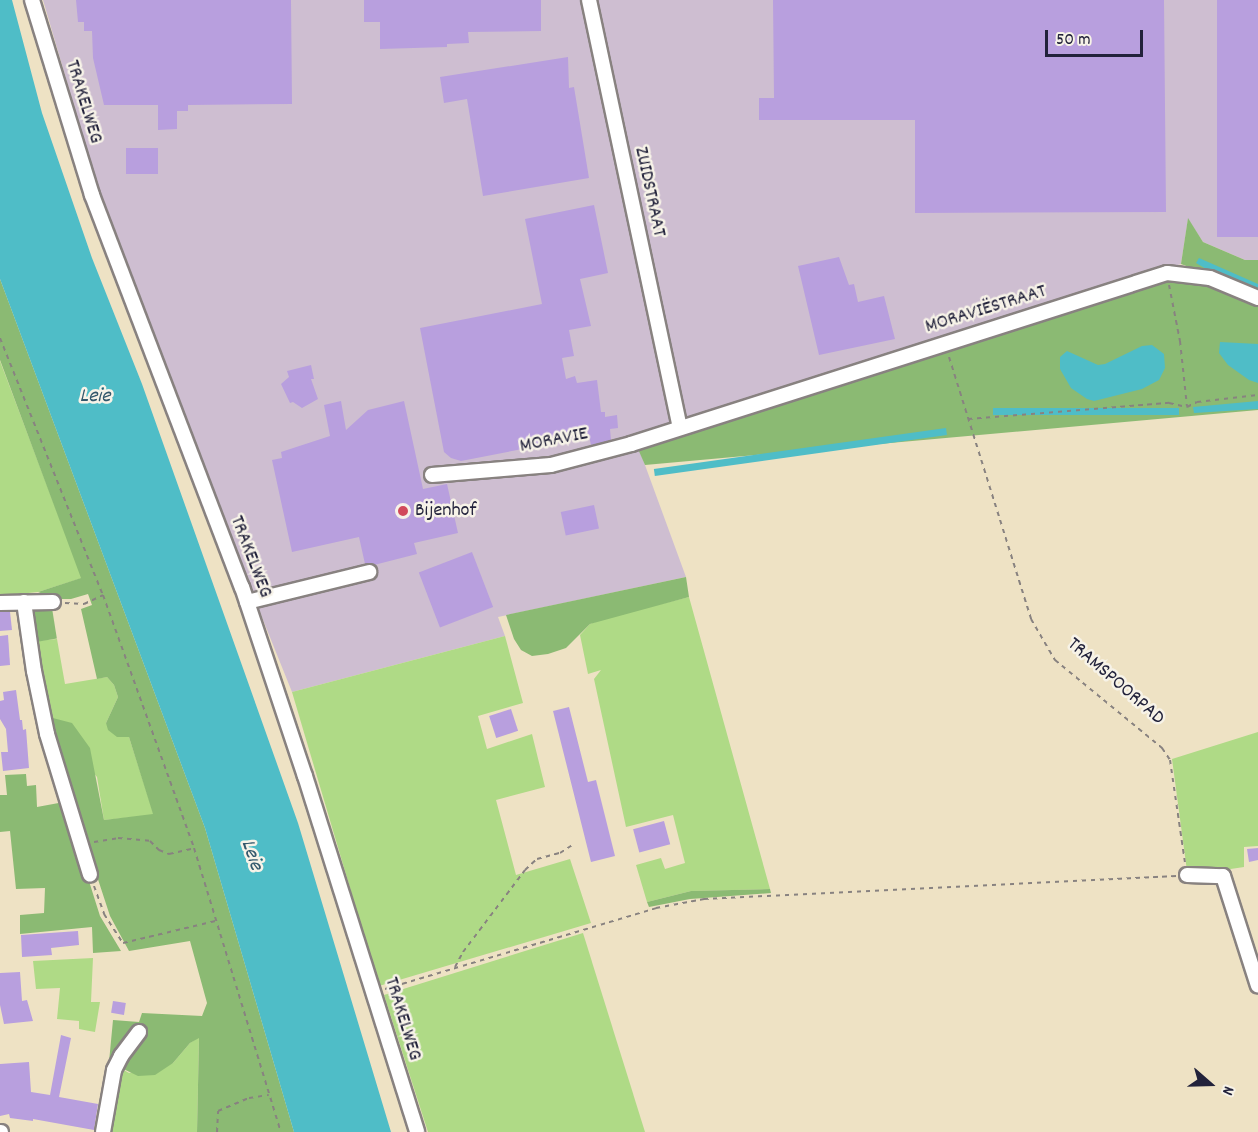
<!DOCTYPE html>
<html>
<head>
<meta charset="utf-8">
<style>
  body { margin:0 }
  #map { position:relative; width:1258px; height:1132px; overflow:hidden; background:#eee2c4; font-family:Dekko,sans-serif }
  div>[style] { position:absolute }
  .industrial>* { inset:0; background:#cebed1 }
  .green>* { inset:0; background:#afda86 }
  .forest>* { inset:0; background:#8bba73; transform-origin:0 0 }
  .water>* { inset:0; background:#4fbdc7; transform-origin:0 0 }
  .building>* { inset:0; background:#b89fde; transform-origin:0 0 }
  .path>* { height:2px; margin-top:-1px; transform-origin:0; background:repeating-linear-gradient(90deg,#888280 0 4.5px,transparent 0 9px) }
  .roads { filter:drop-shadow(2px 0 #888280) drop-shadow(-2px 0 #888280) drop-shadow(0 2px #888280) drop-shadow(0 -2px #888280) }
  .minor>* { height:14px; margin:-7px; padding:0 7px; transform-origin:7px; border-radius:7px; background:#fff }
  .dots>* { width:16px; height:16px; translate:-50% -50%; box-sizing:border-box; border:3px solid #f7f3e8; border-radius:50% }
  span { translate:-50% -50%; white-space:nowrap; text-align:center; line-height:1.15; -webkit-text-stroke:5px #f7f3e8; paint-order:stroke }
  .street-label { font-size:20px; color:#22223b }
  .poi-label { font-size:20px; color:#22223b }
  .left { translate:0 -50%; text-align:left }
  .water-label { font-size:21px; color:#32586c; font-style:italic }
  .north { position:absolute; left:1180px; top:1054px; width:60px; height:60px; -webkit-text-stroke:4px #f7f3e8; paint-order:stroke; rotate:110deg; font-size:16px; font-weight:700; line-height:24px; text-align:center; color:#22223b }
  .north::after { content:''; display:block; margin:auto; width:21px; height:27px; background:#22223b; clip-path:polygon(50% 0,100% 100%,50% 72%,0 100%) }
  .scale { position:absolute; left:1045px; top:30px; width:98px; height:27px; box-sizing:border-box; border:3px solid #22223b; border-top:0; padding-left:8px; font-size:18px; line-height:21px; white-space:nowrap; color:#22223b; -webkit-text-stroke:4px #f7f3e8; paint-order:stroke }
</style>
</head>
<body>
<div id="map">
  <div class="industrial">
    <div style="clip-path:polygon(43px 0,1258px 0,1258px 260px,1245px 260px,1203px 242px,1188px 219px,1181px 264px,634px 435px,686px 577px,498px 617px,505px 636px,292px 692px,168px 384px,100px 195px)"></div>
  </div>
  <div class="green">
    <div style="clip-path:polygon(0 361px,82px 578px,38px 592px,0 596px)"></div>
    <div style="clip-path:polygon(689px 597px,770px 889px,691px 891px,647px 902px,636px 865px,661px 858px,665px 869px,685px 863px,673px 815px,626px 827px,594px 679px,601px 670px,588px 674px,580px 635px,590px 624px,605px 618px)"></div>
    <div style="clip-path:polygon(505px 636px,523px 703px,478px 716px,487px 749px,532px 734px,545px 787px,496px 800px,516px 875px,570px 859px,591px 923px,379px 986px,292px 692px)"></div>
    <div style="clip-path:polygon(57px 639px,65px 684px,107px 677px,114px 685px,118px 697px,106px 723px,129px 737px,154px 815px,104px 820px,97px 777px,49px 717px,35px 641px)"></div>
    <div style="clip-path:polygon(1258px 732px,1258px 846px,1244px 847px,1244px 867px,1224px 870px,1187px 871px,1172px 759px)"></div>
    <div style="clip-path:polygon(583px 933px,645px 1132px,428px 1132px,384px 995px)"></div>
    <div style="clip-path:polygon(93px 958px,91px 1002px,100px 1002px,95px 1032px,79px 1029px,79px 1021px,57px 1019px,60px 988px,36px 989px,33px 961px)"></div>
    <div style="clip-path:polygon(199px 1037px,197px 1132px,110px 1132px,122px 1069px,129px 1073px,173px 1063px,190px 1043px)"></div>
  </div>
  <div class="forest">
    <div style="clip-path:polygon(1188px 218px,1203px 242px,1245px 260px,1258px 260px,1258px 293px,1181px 264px)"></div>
    <div style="clip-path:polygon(1164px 278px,1207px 282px,1258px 302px,1258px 410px,645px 465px,638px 449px)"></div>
    <div style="clip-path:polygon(0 279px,205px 828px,294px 1132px,197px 1132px,199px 1038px,190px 1043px,173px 1063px,155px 1075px,138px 1076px,109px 1062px,113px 1020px,139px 1022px,142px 1013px,202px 1016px,207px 1003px,190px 941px,129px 951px,110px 916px,72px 800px,49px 717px,72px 723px,90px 748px,104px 820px,153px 814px,129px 737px,117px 737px,108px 730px,106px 723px,118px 697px,114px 685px,107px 677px,97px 679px,81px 609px,92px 605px,88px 594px,71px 599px,56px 599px,38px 592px,81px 578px,0 360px)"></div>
    <div style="clip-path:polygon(686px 577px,689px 597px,590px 624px,566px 648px,548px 654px,532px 656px,521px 650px,514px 639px,506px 615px)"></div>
    <div style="left:52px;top:608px;width:31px;height:21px;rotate:81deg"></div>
    <div style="clip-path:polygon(26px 774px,27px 786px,36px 785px,37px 807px,64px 802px,100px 916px,121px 951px,93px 953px,92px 927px,20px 934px,20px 915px,44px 913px,45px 888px,16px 889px,10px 831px,0 832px,0 795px,7px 795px,5px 775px)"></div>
    <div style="clip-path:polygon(770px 889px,771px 893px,690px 899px,649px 907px,647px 902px,691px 891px)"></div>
  </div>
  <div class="water">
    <div style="clip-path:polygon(0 0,12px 0,42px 113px,92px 258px,142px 384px,298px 823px,391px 1132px,294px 1132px,205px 828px,0 279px)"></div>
    <div style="clip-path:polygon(1199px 258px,1258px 284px,1258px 291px,1213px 273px,1196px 263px)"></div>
    <div style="clip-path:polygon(1220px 342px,1258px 344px,1258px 383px,1249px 380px,1228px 365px,1219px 353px)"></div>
    <div style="clip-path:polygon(1152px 345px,1164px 354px,1165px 368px,1159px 380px,1142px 389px,1094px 401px,1087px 399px,1071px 388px,1060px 369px,1060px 357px,1067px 351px,1098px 365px,1105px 364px,1142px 346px)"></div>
    <div style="clip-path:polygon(1258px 401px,1258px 409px,1194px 413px,1193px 407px)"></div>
    <div style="left:1179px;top:408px;width:7px;height:186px;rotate:90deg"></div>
    <div style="left:946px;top:428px;width:7px;height:295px;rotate:82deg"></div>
  </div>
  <div class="building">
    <div style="clip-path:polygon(76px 0,291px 0,292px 104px,188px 105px,188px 111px,177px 111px,177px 129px,158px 130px,158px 105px,104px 105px,93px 58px,92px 31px,84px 31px,84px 22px,78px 22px)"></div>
    <div style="clip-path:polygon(364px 0,541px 0,541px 31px,468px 32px,469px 43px,447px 44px,447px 47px,380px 49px,380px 22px,364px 22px)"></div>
    <div style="clip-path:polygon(773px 0,1164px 0,1166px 212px,915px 213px,915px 120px,759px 120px,759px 98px,774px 98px)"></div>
    <div style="left:1217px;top:0;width:41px;height:237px"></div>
    <div style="clip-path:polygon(568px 57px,569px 88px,574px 87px,589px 178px,483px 196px,467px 99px,444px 103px,440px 77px)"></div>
    <div style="left:158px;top:148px;width:26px;height:32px;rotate:90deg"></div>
    <div style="clip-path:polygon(594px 205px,608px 273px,580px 279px,591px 326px,569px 330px,574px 356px,562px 358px,566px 379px,575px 376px,577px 383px,597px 380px,601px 412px,605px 412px,605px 417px,617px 415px,618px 428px,610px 429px,611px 440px,591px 445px,589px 436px,461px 461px,451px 458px,444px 452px,420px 328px,542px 304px,525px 219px)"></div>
    <div style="clip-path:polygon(839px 257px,849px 285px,854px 284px,858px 302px,884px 296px,895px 339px,819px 355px,798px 266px)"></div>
    <div style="clip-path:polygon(311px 365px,314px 379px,311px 379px,318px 399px,302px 408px,293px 402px,290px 403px,281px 384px,289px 377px,287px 371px)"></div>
    <div style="clip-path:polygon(341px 401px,346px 430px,368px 410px,404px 401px,423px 489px,447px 484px,458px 533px,414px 543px,417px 554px,374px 565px,365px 564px,359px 537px,292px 552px,272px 460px,282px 458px,281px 452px,330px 436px,324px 405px)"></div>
    <div style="left:594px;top:505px;width:24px;height:34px;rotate:78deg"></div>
    <div style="left:472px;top:552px;width:59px;height:57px;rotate:69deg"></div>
    <div style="clip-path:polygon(0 612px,10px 612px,12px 630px,0 631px)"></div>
    <div style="clip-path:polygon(8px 635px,10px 665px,0 666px,0 636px)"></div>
    <div style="clip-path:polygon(16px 690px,20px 720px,22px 720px,23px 730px,26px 729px,29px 768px,3px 771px,1px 752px,8px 752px,6px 729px,0 719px,0 701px,4px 700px,3px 692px)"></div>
    <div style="clip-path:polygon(569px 707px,588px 782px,596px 780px,615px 856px,591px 862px,553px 711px)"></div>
    <div style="left:511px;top:709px;width:23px;height:23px;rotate:72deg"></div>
    <div style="left:664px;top:821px;width:24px;height:32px;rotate:75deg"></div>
    <div style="clip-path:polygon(1258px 848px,1258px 860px,1249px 862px,1247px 849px)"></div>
    <div style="clip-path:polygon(78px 931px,79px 945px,51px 948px,52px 955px,22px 957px,21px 935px)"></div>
    <div style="clip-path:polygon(20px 972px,22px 1001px,27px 1000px,33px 1021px,4px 1024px,0 1005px,0 973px)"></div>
    <div style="left:113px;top:1001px;width:13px;height:12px;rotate:9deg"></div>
    <div style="clip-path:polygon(61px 1035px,71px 1038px,59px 1097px,98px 1104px,94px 1130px,33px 1119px,33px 1121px,10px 1118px,9px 1114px,0 1116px,0 1064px,29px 1062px,31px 1092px,50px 1095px)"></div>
  </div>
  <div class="path">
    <div style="left:1169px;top:285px;width:57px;rotate:78.9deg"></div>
    <div style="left:1180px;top:341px;width:66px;rotate:83.9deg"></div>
    <div style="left:0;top:338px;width:277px;rotate:68.2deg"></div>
    <div style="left:103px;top:595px;width:269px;rotate:70.2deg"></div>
    <div style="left:194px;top:848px;width:297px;rotate:73deg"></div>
    <div style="left:949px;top:357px;width:275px;rotate:72.6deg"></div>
    <div style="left:1031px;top:619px;width:48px;rotate:59.7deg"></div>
    <div style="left:1055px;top:660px;width:139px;rotate:39.4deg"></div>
    <div style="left:1162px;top:748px;width:14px;rotate:56deg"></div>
    <div style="left:1170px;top:760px;width:104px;rotate:81.7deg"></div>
    <div style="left:968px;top:419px;width:202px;rotate:-4.6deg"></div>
    <div style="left:1169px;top:403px;width:18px;rotate:13deg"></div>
    <div style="left:1187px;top:407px;width:11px;rotate:-27deg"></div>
    <div style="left:1197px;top:402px;width:61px;rotate:-6.5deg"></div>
    <div style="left:65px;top:603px;width:19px;rotate:3deg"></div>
    <div style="left:84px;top:604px;width:21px;rotate:-25deg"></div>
    <div style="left:94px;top:842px;width:24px;rotate:-9deg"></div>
    <div style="left:118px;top:838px;width:32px;rotate:5deg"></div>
    <div style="left:150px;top:841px;width:13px;rotate:45deg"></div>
    <div style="left:159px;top:850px;width:11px;rotate:22deg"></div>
    <div style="left:169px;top:854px;width:26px;rotate:-13deg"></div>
    <div style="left:94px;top:886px;width:30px;rotate:70deg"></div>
    <div style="left:104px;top:914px;width:35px;rotate:57deg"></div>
    <div style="left:123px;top:943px;width:95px;rotate:-13.4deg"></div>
    <div style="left:455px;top:967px;width:17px;rotate:-62deg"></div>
    <div style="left:463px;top:952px;width:103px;rotate:-52.9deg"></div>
    <div style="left:525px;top:870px;width:16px;rotate:-43deg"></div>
    <div style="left:537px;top:859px;width:24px;rotate:-15deg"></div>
    <div style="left:560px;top:853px;width:17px;rotate:-33deg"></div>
    <div style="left:385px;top:989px;width:283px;rotate:-16.6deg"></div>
    <div style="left:656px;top:908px;width:49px;rotate:-10.6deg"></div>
    <div style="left:704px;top:899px;width:473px;rotate:-2.8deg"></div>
    <div style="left:217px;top:1132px;width:21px;rotate:-87deg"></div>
    <div style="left:218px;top:1111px;width:34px;rotate:-23deg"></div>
    <div style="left:249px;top:1098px;width:20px;rotate:-9deg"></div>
  </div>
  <div class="roads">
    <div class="minor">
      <div style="left:32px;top:0;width:204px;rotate:72.9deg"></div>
      <div style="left:92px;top:195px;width:420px;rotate:69.1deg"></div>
      <div style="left:242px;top:587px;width:199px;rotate:71.6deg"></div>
      <div style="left:305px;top:776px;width:373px;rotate:72.5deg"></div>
      <div style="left:589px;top:0;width:437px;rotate:78deg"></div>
      <div style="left:432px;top:475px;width:119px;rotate:-4.8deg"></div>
      <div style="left:551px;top:465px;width:83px;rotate:-14.7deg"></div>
      <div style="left:631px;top:444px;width:563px;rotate:-17.69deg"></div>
      <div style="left:1167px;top:273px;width:43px;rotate:6.6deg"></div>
      <div style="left:1210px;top:278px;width:52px;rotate:22.6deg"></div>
      <div style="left:24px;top:602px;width:70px;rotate:81.8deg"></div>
      <div style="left:34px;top:671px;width:64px;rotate:78.3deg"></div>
      <div style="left:47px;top:734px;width:147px;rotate:73deg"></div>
      <div style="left:247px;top:602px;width:126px;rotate:-13.8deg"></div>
      <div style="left:0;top:603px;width:53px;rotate:-1.1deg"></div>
      <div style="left:1187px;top:875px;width:36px;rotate:2deg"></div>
      <div style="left:1223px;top:876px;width:115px;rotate:72.3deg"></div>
      <div style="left:0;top:1132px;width:1px"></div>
      <div style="left:103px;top:1132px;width:63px;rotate:-79.9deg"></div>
      <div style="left:114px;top:1070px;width:16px;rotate:-63deg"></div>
      <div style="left:121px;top:1056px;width:30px;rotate:-53deg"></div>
    </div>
  </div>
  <div class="dots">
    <div style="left:403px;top:511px;background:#d1495b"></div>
  </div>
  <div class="street-label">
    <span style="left:83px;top:102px;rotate:73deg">TRAKELWEG</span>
    <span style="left:649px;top:192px;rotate:78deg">ZUIDSTRAAT</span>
    <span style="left:986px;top:310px;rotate:-17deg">MORAVIËSTRAAT</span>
    <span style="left:554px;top:441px;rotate:-11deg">MORAVIE</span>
    <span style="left:250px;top:557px;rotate:69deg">TRAKELWEG</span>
    <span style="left:1115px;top:682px;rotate:41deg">TRAMSPOORPAD</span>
    <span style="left:402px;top:1019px;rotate:73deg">TRAKELWEG</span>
  </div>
  <div class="poi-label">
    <span class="left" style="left:415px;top:511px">Bijenhof</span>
  </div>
  <div class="water-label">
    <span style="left:95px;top:397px">Leie</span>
    <span style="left:251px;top:855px;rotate:71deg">Leie</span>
  </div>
  <div class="north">N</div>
  <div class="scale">50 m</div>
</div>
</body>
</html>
